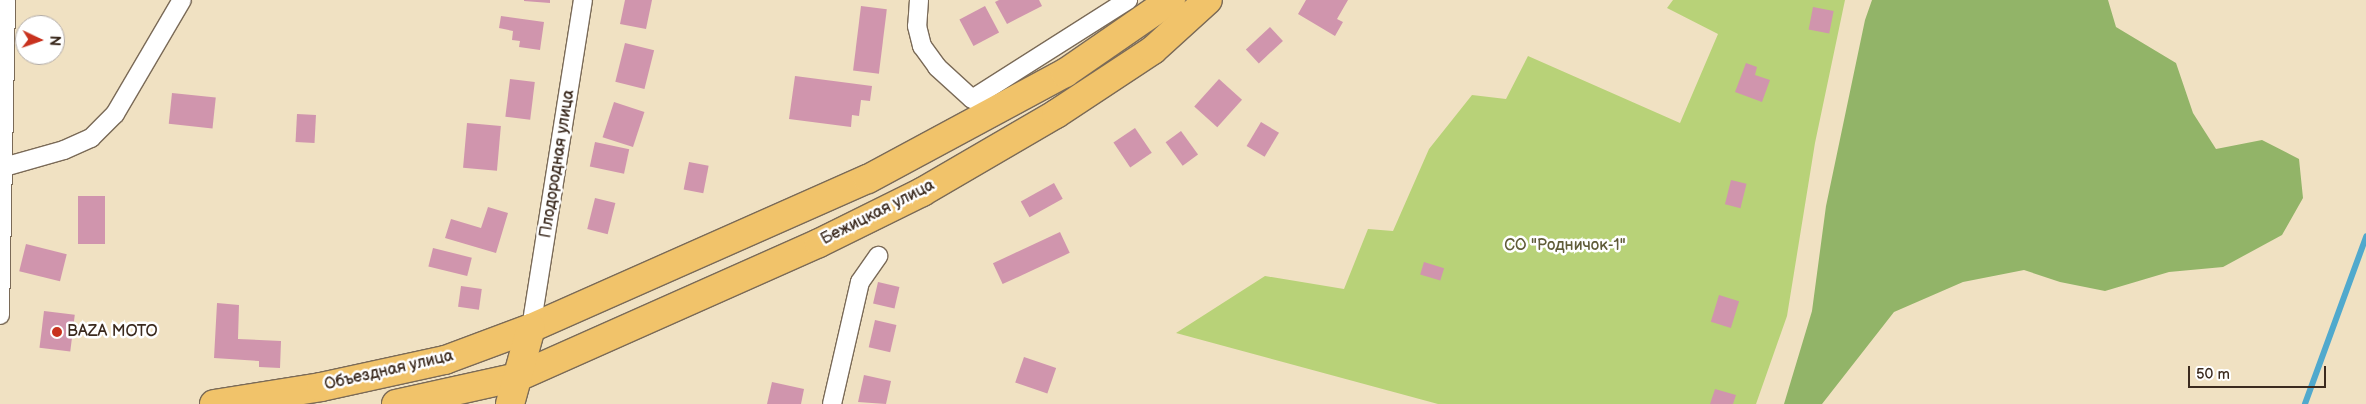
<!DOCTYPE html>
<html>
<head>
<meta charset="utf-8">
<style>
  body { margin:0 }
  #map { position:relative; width:2366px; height:404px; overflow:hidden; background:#f0e1c2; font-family:"Balsamiq Sans",sans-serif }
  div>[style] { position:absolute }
  .green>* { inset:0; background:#b8d278 }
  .forest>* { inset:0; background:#92b468 }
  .stream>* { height:5.5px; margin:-2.75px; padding:0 2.75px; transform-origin:2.75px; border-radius:2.75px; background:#50a9cd }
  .building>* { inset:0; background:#d095ad; transform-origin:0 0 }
  .roads { filter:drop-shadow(1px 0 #7a6a57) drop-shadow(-1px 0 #7a6a57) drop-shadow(0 1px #7a6a57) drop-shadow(0 -1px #7a6a57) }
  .street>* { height:18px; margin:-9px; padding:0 9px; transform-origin:9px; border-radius:9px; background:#fff }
  .primary>* { height:28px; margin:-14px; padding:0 14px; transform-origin:14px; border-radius:14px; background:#f1c36a }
  .dots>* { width:14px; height:14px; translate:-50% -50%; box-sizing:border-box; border:2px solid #fff; border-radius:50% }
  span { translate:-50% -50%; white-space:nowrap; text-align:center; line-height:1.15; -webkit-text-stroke:5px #fff; paint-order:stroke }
  .street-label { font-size:16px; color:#3b2a1e }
  .park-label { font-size:16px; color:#605c39 }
  .poi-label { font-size:16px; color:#3b2a1e }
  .left { translate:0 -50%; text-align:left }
  .north { position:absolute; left:15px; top:15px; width:50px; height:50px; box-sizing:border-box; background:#fff; border:1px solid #b1aaa5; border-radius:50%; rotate:93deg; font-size:14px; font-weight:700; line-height:20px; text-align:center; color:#3b2a1e }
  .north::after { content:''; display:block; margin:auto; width:18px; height:22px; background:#c8321e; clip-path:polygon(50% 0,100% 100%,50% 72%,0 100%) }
  .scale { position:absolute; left:2188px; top:366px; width:138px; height:22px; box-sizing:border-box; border:2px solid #3b2a1e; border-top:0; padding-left:6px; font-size:15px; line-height:18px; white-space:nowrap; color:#3b2a1e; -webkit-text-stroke:4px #fff; paint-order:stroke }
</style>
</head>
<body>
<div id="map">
  <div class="green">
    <div style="clip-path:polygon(1673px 0,1845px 0,1815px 143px,1787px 316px,1756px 404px,1438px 404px,1176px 333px,1265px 276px,1344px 289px,1368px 229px,1393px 231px,1429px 149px,1472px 95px,1506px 99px,1528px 56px,1680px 123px,1718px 34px,1667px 8px)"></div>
  </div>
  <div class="forest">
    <div style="clip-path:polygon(1872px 0,2108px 0,2116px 27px,2176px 63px,2193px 113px,2216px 149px,2262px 140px,2299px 159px,2303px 198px,2282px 235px,2223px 267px,2169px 272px,2105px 291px,2060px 282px,2024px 270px,1963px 282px,1894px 312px,1822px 404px,1784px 404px,1812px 311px,1826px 206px,1865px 20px)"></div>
  </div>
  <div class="stream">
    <div style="left:2305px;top:404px;width:178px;rotate:-69.9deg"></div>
  </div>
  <div class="building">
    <div style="clip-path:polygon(524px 0,550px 0,550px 3px,524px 1px)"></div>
    <div style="clip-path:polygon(625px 0,652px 0,646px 29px,620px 24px)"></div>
    <div style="clip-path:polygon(999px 0,1039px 0,1042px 6px,1007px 24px,995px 2px)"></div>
    <div style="clip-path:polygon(1306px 0,1348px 0,1337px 19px,1343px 22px,1335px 36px,1298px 14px)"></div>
    <div style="left:861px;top:6px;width:26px;height:65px;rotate:7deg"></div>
    <div style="left:985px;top:6px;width:30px;height:29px;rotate:62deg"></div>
    <div style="left:1813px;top:7px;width:21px;height:23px;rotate:11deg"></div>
    <div style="clip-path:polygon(501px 16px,544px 22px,540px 50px,519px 47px,520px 41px,512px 40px,513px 31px,499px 28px)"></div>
    <div style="left:1270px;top:27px;width:19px;height:33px;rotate:47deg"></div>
    <div style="left:625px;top:43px;width:30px;height:40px;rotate:14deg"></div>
    <div style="clip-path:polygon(1746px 63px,1757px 67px,1755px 75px,1770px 80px,1762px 102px,1735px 92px)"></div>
    <div style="clip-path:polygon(795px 76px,872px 86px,870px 101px,861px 100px,859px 116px,852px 115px,851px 127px,789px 119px)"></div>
    <div style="left:510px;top:79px;width:25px;height:38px;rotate:7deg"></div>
    <div style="left:1219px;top:79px;width:31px;height:37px;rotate:42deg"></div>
    <div style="left:172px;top:93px;width:44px;height:31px;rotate:6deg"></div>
    <div style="left:614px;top:102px;width:32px;height:37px;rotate:18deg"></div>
    <div style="left:297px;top:114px;width:19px;height:28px;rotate:3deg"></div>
    <div style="left:1261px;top:122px;width:21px;height:28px;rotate:31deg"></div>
    <div style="left:467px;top:123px;width:34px;height:45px;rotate:5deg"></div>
    <div style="left:1135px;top:128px;width:30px;height:26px;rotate:56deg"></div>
    <div style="left:1181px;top:131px;width:29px;height:19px;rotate:54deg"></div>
    <div style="left:595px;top:142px;width:35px;height:25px;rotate:12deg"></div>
    <div style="left:689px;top:162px;width:20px;height:28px;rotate:11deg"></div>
    <div style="left:1731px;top:180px;width:16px;height:25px;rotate:14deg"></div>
    <div style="left:1054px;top:183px;width:18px;height:38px;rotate:61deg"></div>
    <div style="left:78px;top:196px;width:27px;height:48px"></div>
    <div style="left:595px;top:198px;width:21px;height:32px;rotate:14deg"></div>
    <div style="clip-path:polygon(488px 207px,508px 213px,496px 253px,445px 238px,451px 219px,481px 228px)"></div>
    <div style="left:1060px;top:232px;width:23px;height:74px;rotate:65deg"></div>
    <div style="left:26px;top:244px;width:42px;height:28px;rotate:14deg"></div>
    <div style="left:433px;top:248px;width:40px;height:19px;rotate:14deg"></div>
    <div style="left:1424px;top:262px;width:21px;height:13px;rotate:17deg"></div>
    <div style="left:878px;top:282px;width:22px;height:22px;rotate:13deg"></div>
    <div style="left:461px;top:286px;width:21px;height:21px;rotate:8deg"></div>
    <div style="left:1719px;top:295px;width:21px;height:28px;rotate:17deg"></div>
    <div style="clip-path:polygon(217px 303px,239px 305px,238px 339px,281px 341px,280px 368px,259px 367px,259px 361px,214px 358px)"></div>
    <div style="left:44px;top:311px;width:31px;height:37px;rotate:7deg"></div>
    <div style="left:875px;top:320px;width:22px;height:28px;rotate:13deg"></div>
    <div style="left:1024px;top:357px;width:34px;height:27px;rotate:19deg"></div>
    <div style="clip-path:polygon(864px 375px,891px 381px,886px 404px,858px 402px)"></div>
    <div style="clip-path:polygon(772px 382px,804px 389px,801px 404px,767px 404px)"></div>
    <div style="clip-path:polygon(1715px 389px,1736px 395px,1733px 404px,1710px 404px)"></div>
  </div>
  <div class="roads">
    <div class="street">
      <div style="left:919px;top:0;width:26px;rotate:94deg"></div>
      <div style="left:917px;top:26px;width:21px;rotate:76deg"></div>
      <div style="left:922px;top:46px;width:26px;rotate:54deg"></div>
      <div style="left:937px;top:67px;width:47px;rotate:42.4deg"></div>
      <div style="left:972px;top:99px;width:185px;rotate:-32.4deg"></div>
      <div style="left:4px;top:167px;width:62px;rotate:-15.8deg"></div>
      <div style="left:64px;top:150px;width:30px;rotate:-24deg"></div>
      <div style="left:91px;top:138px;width:34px;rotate:-45deg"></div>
      <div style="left:115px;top:114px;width:132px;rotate:-59.6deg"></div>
      <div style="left:0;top:315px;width:315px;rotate:-88.9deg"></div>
      <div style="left:531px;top:328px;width:332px;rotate:-81deg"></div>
      <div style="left:832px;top:404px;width:125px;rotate:-77.1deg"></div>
      <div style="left:860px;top:282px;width:32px;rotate:-55deg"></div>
    </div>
    <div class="primary">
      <div style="left:214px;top:404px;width:108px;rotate:-9deg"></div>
      <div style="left:321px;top:387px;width:127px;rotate:-12.3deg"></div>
      <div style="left:445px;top:360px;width:92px;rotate:-20.4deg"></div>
      <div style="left:531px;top:328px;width:368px;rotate:-23.9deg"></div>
      <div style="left:868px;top:179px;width:224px;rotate:-28.3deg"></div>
      <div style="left:1065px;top:73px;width:129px;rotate:-34.6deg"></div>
      <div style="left:396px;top:404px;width:125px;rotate:-12.5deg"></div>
      <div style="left:518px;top:377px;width:329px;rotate:-24deg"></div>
      <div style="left:819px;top:243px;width:115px;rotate:-26.3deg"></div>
      <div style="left:922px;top:192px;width:155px;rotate:-30.2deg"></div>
      <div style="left:1056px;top:114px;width:116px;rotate:-33.4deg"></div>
      <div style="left:1153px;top:50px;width:74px;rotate:-42.3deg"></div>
      <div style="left:510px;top:404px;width:79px;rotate:-74.6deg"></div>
    </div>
  </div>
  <div class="dots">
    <div style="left:57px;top:332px;background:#c8321e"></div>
  </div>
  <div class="street-label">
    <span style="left:558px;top:164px;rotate:-81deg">Плодородная улица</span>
    <span style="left:878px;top:213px;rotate:-27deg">Бежицкая улица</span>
    <span style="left:389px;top:371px;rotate:-13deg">Объездная улица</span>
  </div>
  <div class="park-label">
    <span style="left:1565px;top:246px">СО "Родничок-1"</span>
  </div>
  <div class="poi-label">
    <span class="left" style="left:67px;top:332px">BAZA MOTO</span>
  </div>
  <div class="north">N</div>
  <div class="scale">50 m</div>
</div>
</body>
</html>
